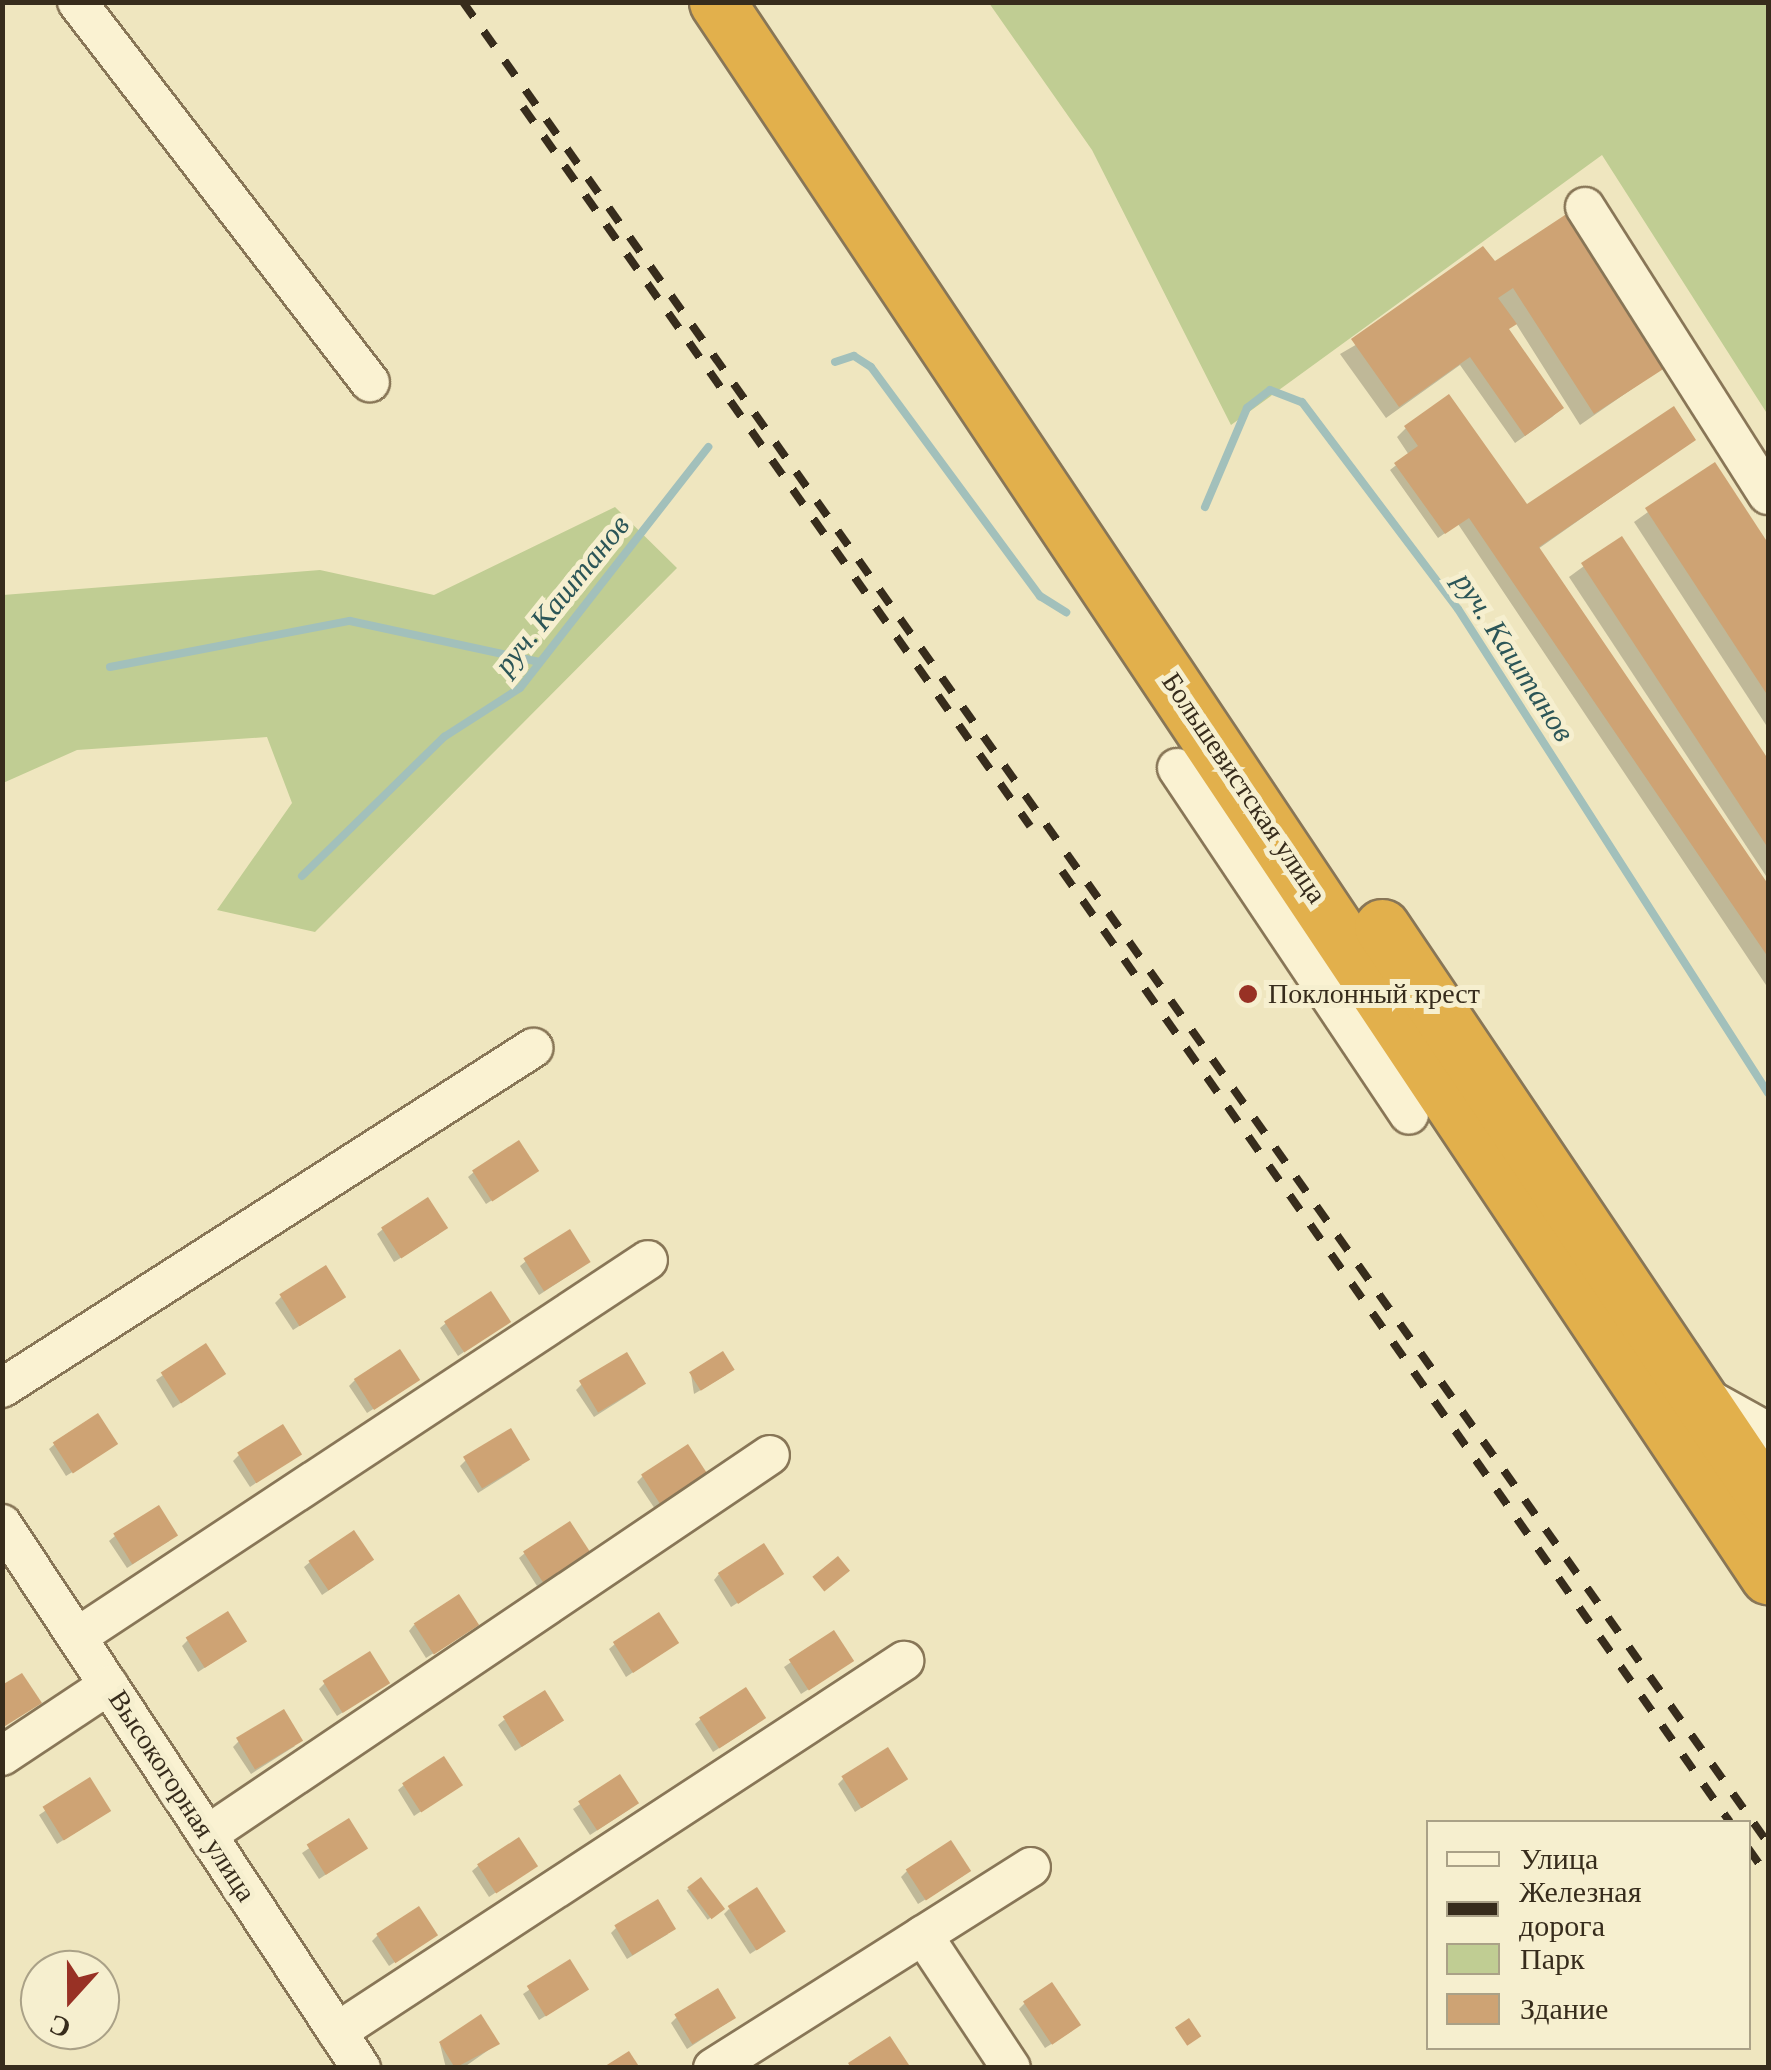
<!DOCTYPE html>
<html>
<head>
<meta charset="utf-8">
<style>
  body { margin:0 }
  #map { position:relative; width:1771px; height:2070px; overflow:hidden; background:#efe6bf; font-family:"Times New Roman",serif }
  div>[style] { position:absolute }
  .green>* { inset:0; background:#c0cd93 }
  .shadow>* { inset:0; background:#0003; transform-origin:0 0 }
  .stream>* { height:8px; margin:-4px; padding:0 4px; transform-origin:4px; border-radius:4px; background:#a2c0bb }
  .building>* { inset:0; background:#cea374; transform-origin:0 0 }
  .roads { filter:drop-shadow(2px 0 #887657) drop-shadow(-2px 0 #887657) drop-shadow(0 2px #887657) drop-shadow(0 -2px #887657) }
  .minor>* { height:38px; margin:-19px; padding:0 19px; transform-origin:19px; border-radius:19px; background:#faf2d2 }
  .highway>* { height:55px; margin:-27.5px; padding:0 27.5px; transform-origin:27.5px; border-radius:27.5px; background:#e2b04c }
  .rail>* { height:8px; margin-top:-4px; transform-origin:0; background:repeating-linear-gradient(90deg,#372c1c 0 18px,transparent 0 36px) }
  .dots>* { width:28px; height:28px; translate:-50% -50%; box-sizing:border-box; border:5px solid #f6efcf; border-radius:50% }
  span { translate:-50% -50%; white-space:nowrap; text-align:center; line-height:1.15; -webkit-text-stroke:10px #f6efcf; paint-order:stroke }
  .street-label { font-size:28px; color:#372c1c }
  .poi-label { font-size:28px; color:#372c1c }
  .left { translate:0 -50%; text-align:left }
  .water-label { font-size:30px; color:#2b5557; font-style:italic }
  .frame { position:absolute; inset:0; border:5px solid #372c1c; pointer-events:none }
  .legend { position:absolute; left:1426px; top:1820px; width:325px; height:230px; box-sizing:border-box; background:#f6efcf; border:2px solid #aaa187; margin:0; padding:12px 18px; list-style:none; font-size:30px; color:#372c1c }
  .legend li { display:flex; align-items:center; gap:20px; height:50px }
  .legend b { width:50px; border:2px solid #aaa187 }
  .north { position:absolute; left:20px; top:1950px; width:100px; height:100px; box-sizing:border-box; background:#f6efcf; border:2px solid #aaa187; border-radius:50%; rotate:201deg; font-size:28px; font-weight:700; line-height:40px; text-align:center; color:#372c1c }
  .north::after { content:''; display:block; margin:auto; width:35px; height:45px; background:#983125; clip-path:polygon(50% 0,100% 100%,50% 72%,0 100%) }
</style>
</head>
<body>
<div id="map">
  <div class="green">
    <div style="clip-path:polygon(989px 3px,1768px 3px,1768px 415px,1602px 155px,1231px 425px,1092px 150px)"></div>
    <div style="clip-path:polygon(615px 507px,677px 568px,315px 932px,217px 910px,292px 803px,267px 737px,77px 750px,3px 783px,3px 595px,320px 570px,434px 595px)"></div>
  </div>
  <div class="shadow">
    <div style="clip-path:polygon(1494px 265px,1665px 366px,1580px 425px,1515px 322px,1507px 330px,1561px 408px,1552px 417px,1515px 443px,1460px 365px,1386px 418px,1340px 354px)"></div>
    <div style="clip-path:polygon(1406px 428px,1514px 514px,1693px 440px,1538px 549px,1768px 889px,1768px 988px,1458px 524px,1438px 538px,1390px 470px,1409px 455px,1397px 437px)"></div>
    <div style="clip-path:polygon(1714px 465px,1768px 548px,1768px 728px,1634px 522px)"></div>
    <div style="clip-path:polygon(1621px 539px,1768px 763px,1768px 879px,1569px 577px)"></div>
    <div style="clip-path:polygon(474px 1172px,530px 1176px,486px 1204px,468px 1177px)"></div>
    <div style="clip-path:polygon(383px 1229px,439px 1234px,394px 1262px,377px 1234px)"></div>
    <div style="clip-path:polygon(526px 1261px,582px 1267px,539px 1295px,520px 1266px)"></div>
    <div style="clip-path:polygon(281px 1297px,337px 1302px,293px 1330px,275px 1303px)"></div>
    <div style="clip-path:polygon(508px 1322px,458px 1356px,440px 1328px,446px 1323px)"></div>
    <div style="clip-path:polygon(205px 1346px,217px 1379px,173px 1408px,156px 1380px)"></div>
    <div style="clip-path:polygon(691px 1374px,726px 1375px,694px 1394px)"></div>
    <div style="clip-path:polygon(355px 1380px,411px 1385px,367px 1413px,349px 1386px)"></div>
    <div style="clip-path:polygon(582px 1384px,638px 1389px,594px 1417px,576px 1390px)"></div>
    <div style="clip-path:polygon(55px 1444px,109px 1449px,66px 1476px,49px 1449px)"></div>
    <div style="clip-path:polygon(299px 1454px,250px 1487px,233px 1461px,239px 1455px)"></div>
    <div style="clip-path:polygon(466px 1460px,522px 1465px,478px 1493px,460px 1466px)"></div>
    <div style="clip-path:polygon(643px 1476px,699px 1481px,655px 1509px,637px 1482px)"></div>
    <div style="clip-path:polygon(115px 1536px,169px 1541px,127px 1568px,109px 1541px)"></div>
    <div style="clip-path:polygon(525px 1553px,581px 1558px,537px 1586px,519px 1558px)"></div>
    <div style="clip-path:polygon(310px 1562px,365px 1566px,322px 1595px,304px 1567px)"></div>
    <div style="clip-path:polygon(719px 1574px,775px 1579px,731px 1607px,714px 1580px)"></div>
    <div style="clip-path:polygon(414px 1625px,470px 1630px,426px 1658px,409px 1631px)"></div>
    <div style="clip-path:polygon(833px 1633px,845px 1666px,801px 1694px,784px 1667px)"></div>
    <div style="clip-path:polygon(188px 1640px,238px 1646px,198px 1672px,182px 1646px)"></div>
    <div style="clip-path:polygon(676px 1643px,626px 1677px,609px 1649px,615px 1644px)"></div>
    <div style="clip-path:polygon(325px 1683px,381px 1688px,337px 1716px,319px 1689px)"></div>
    <div style="clip-path:polygon(701px 1719px,757px 1724px,713px 1752px,695px 1724px)"></div>
    <div style="clip-path:polygon(504px 1720px,555px 1726px,515px 1751px,498px 1725px)"></div>
    <div style="clip-path:polygon(239px 1741px,295px 1746px,251px 1774px,233px 1747px)"></div>
    <div style="clip-path:polygon(619px 1778px,630px 1809px,590px 1835px,573px 1809px)"></div>
    <div style="clip-path:polygon(843px 1779px,899px 1784px,855px 1812px,838px 1784px)"></div>
    <div style="clip-path:polygon(89px 1781px,102px 1816px,57px 1844px,39px 1815px)"></div>
    <div style="clip-path:polygon(404px 1785px,460px 1785px,414px 1816px,398px 1790px)"></div>
    <div style="clip-path:polygon(348px 1822px,359px 1853px,319px 1879px,302px 1853px)"></div>
    <div style="clip-path:polygon(478px 1866px,535px 1866px,489px 1897px,472px 1871px)"></div>
    <div style="clip-path:polygon(907px 1871px,963px 1876px,918px 1904px,901px 1877px)"></div>
    <div style="left:701px;top:1880px;width:36px;height:18px;rotate:54deg"></div>
    <div style="clip-path:polygon(729px 1909px,777px 1936px,750px 1954px,724px 1914px)"></div>
    <div style="clip-path:polygon(616px 1928px,668px 1934px,627px 1959px,611px 1933px)"></div>
    <div style="clip-path:polygon(378px 1935px,434px 1935px,389px 1966px,372px 1941px)"></div>
    <div style="clip-path:polygon(569px 1963px,580px 1994px,539px 2020px,523px 1994px)"></div>
    <div style="clip-path:polygon(1025px 2003px,1072px 2031px,1045px 2048px,1019px 2009px)"></div>
    <div style="clip-path:polygon(676px 2018px,727px 2023px,687px 2049px,671px 2023px)"></div>
    <div style="clip-path:polygon(440px 2044px,497px 2044px,463px 2068px,446px 2068px)"></div>
    <div style="clip-path:polygon(849px 2065px,906px 2065px,846px 2068px)"></div>
  </div>
  <div class="stream">
    <div style="left:835px;top:362px;width:20px;rotate:-18deg"></div>
    <div style="left:854px;top:356px;width:20px;rotate:33deg"></div>
    <div style="left:871px;top:367px;width:285px;rotate:53.6deg"></div>
    <div style="left:1040px;top:596px;width:31px;rotate:32deg"></div>
    <div style="left:1205px;top:507px;width:108px;rotate:-67deg"></div>
    <div style="left:1247px;top:408px;width:29px;rotate:-38deg"></div>
    <div style="left:1270px;top:390px;width:34px;rotate:21deg"></div>
    <div style="left:1302px;top:402px;width:259px;rotate:53deg"></div>
    <div style="left:1458px;top:609px;width:575px;rotate:57.36deg"></div>
    <div style="left:110px;top:667px;width:244px;rotate:-10.9deg"></div>
    <div style="left:350px;top:621px;width:194px;rotate:12.2deg"></div>
    <div style="left:302px;top:876px;width:199px;rotate:-44.4deg"></div>
    <div style="left:444px;top:737px;width:90px;rotate:-32.8deg"></div>
    <div style="left:520px;top:688px;width:306px;rotate:-52deg"></div>
  </div>
  <div class="building">
    <div style="clip-path:polygon(1568px 213px,1668px 366px,1594px 414px,1513px 288px,1498px 298px,1517px 324px,1509px 329px,1564px 408px,1525px 436px,1470px 357px,1399px 407px,1351px 339px,1483px 246px,1495px 261px)"></div>
    <div style="clip-path:polygon(1449px 394px,1527px 504px,1674px 406px,1696px 440px,1539px 547px,1768px 884px,1768px 957px,1469px 518px,1445px 534px,1394px 463px,1418px 446px,1404px 426px)"></div>
    <div style="clip-path:polygon(1715px 462px,1768px 543px,1768px 696px,1645px 508px)"></div>
    <div style="clip-path:polygon(1622px 536px,1768px 759px,1768px 848px,1581px 563px)"></div>
    <div style="left:519px;top:1140px;width:37px;height:56px;rotate:57deg"></div>
    <div style="left:428px;top:1197px;width:37px;height:56px;rotate:57deg"></div>
    <div style="left:570px;top:1229px;width:39px;height:55px;rotate:58deg"></div>
    <div style="left:326px;top:1265px;width:38px;height:55px;rotate:58deg"></div>
    <div style="left:491px;top:1291px;width:37px;height:56px;rotate:57deg"></div>
    <div style="left:206px;top:1343px;width:37px;height:54px;rotate:57deg"></div>
    <div style="left:400px;top:1349px;width:37px;height:55px;rotate:57deg"></div>
    <div style="left:723px;top:1351px;width:22px;height:40px;rotate:58deg"></div>
    <div style="left:627px;top:1352px;width:37px;height:56px;rotate:59deg"></div>
    <div style="left:98px;top:1413px;width:37px;height:54px;rotate:57deg"></div>
    <div style="left:283px;top:1424px;width:36px;height:54px;rotate:58deg"></div>
    <div style="left:511px;top:1428px;width:37px;height:56px;rotate:59deg"></div>
    <div style="left:688px;top:1444px;width:37px;height:56px;rotate:57deg"></div>
    <div style="left:159px;top:1505px;width:36px;height:54px;rotate:58deg"></div>
    <div style="left:570px;top:1521px;width:37px;height:56px;rotate:57deg"></div>
    <div style="left:354px;top:1530px;width:36px;height:55px;rotate:56deg"></div>
    <div style="left:764px;top:1543px;width:37px;height:55px;rotate:57deg"></div>
    <div style="left:838px;top:1556px;width:19px;height:33px;rotate:51deg"></div>
    <div style="left:459px;top:1594px;width:37px;height:54px;rotate:57deg"></div>
    <div style="left:228px;top:1611px;width:36px;height:50px;rotate:58deg"></div>
    <div style="left:659px;top:1612px;width:37px;height:55px;rotate:57deg"></div>
    <div style="left:834px;top:1630px;width:37px;height:54px;rotate:57deg"></div>
    <div style="left:370px;top:1651px;width:38px;height:56px;rotate:58deg"></div>
    <div style="clip-path:polygon(22px 1673px,42px 1703px,2px 1728px,2px 1685px)"></div>
    <div style="left:746px;top:1687px;width:37px;height:56px;rotate:57deg"></div>
    <div style="left:545px;top:1690px;width:36px;height:50px;rotate:58deg"></div>
    <div style="left:284px;top:1709px;width:37px;height:56px;rotate:59deg"></div>
    <div style="left:888px;top:1747px;width:38px;height:55px;rotate:58deg"></div>
    <div style="left:444px;top:1756px;width:35px;height:50px;rotate:57deg"></div>
    <div style="left:620px;top:1774px;width:35px;height:50px;rotate:57deg"></div>
    <div style="left:90px;top:1777px;width:40px;height:56px;rotate:58deg"></div>
    <div style="left:349px;top:1818px;width:36px;height:50px;rotate:58deg"></div>
    <div style="left:519px;top:1837px;width:35px;height:50px;rotate:57deg"></div>
    <div style="left:951px;top:1840px;width:37px;height:54px;rotate:57deg"></div>
    <div style="left:701px;top:1877px;width:40px;height:17px;rotate:53deg"></div>
    <div style="left:757px;top:1887px;width:53px;height:35px;rotate:57deg"></div>
    <div style="left:658px;top:1899px;width:35px;height:51px;rotate:59deg"></div>
    <div style="left:419px;top:1906px;width:35px;height:51px;rotate:57deg"></div>
    <div style="left:570px;top:1959px;width:36px;height:51px;rotate:58deg"></div>
    <div style="left:1052px;top:1982px;width:52px;height:35px;rotate:56deg"></div>
    <div style="left:718px;top:1988px;width:35px;height:51px;rotate:59deg"></div>
    <div style="clip-path:polygon(481px 2014px,500px 2044px,455px 2068px,439px 2042px)"></div>
    <div style="left:1189px;top:2018px;width:22px;height:17px;rotate:56deg"></div>
    <div style="clip-path:polygon(890px 2036px,909px 2065px,851px 2068px,848px 2063px)"></div>
    <div style="clip-path:polygon(629px 2051px,640px 2068px,602px 2068px)"></div>
  </div>
  <div class="roads">
    <div class="minor">
      <div style="left:77px;top:2px;width:480px;rotate:52.4deg"></div>
      <div style="left:1585px;top:207px;width:341px;rotate:57.6deg"></div>
      <div style="left:1177px;top:768px;width:417px;rotate:56.2deg"></div>
      <div style="left:2px;top:1388px;width:631px;rotate:-32.63deg"></div>
      <div style="left:1705px;top:1397px;width:72px;rotate:29.1deg"></div>
      <div style="left:2px;top:1524px;width:652px;rotate:56.58deg"></div>
      <div style="left:77px;top:1637px;width:684px;rotate:-33.43deg"></div>
      <div style="left:2px;top:1756px;width:128px;rotate:-33.6deg"></div>
      <div style="left:207px;top:1835px;width:679px;rotate:-34.02deg"></div>
      <div style="left:923px;top:1935px;width:159px;rotate:56.5deg"></div>
      <div style="left:337px;top:2032px;width:678px;rotate:-33.2deg"></div>
      <div style="left:713px;top:2068px;width:376px;rotate:-32.3deg"></div>
    </div>
    <div class="highway">
      <div style="left:717px;top:2px;width:1893px;rotate:56.27deg"></div>
      <div style="left:1382px;top:927px;width:692px;rotate:56.08deg"></div>
    </div>
  </div>
  <div class="rail">
    <div style="left:463px;top:2px;width:2257px;rotate:54.67deg"></div>
    <div style="left:523px;top:107px;width:880px;rotate:54.81deg"></div>
    <div style="left:1062px;top:871px;width:1162px;rotate:54.92deg"></div>
    <div style="left:1748px;top:1848px;width:35px;rotate:55deg"></div>
  </div>
  <div class="dots">
    <div style="left:1248px;top:994px;background:#983125"></div>
  </div>
  <div class="street-label">
    <span style="left:1244px;top:788px;rotate:56deg">Большевистская улица</span>
    <span style="left:182px;top:1796px;rotate:57deg">Высокогорная улица</span>
  </div>
  <div class="poi-label">
    <span class="left" style="left:1268px;top:994px">Поклонный крест</span>
  </div>
  <div class="water-label">
    <span style="left:562px;top:595px;rotate:-51deg">руч. Каштанов</span>
    <span style="left:1514px;top:657px;rotate:57deg">руч. Каштанов</span>
  </div>
  <div class="frame"></div>
  <ul class="legend">
  <li><b style="height:12px;background:#faf2d2"></b>Улица</li>
  <li><b style="height:12px;background:#372c1c"></b>Железная дорога</li>
  <li><b style="height:28px;background:#c0cd93"></b>Парк</li>
  <li><b style="height:28px;background:#cea374"></b>Здание</li>
  </ul>
  <div class="north">С</div>
</div>
</body>
</html>
